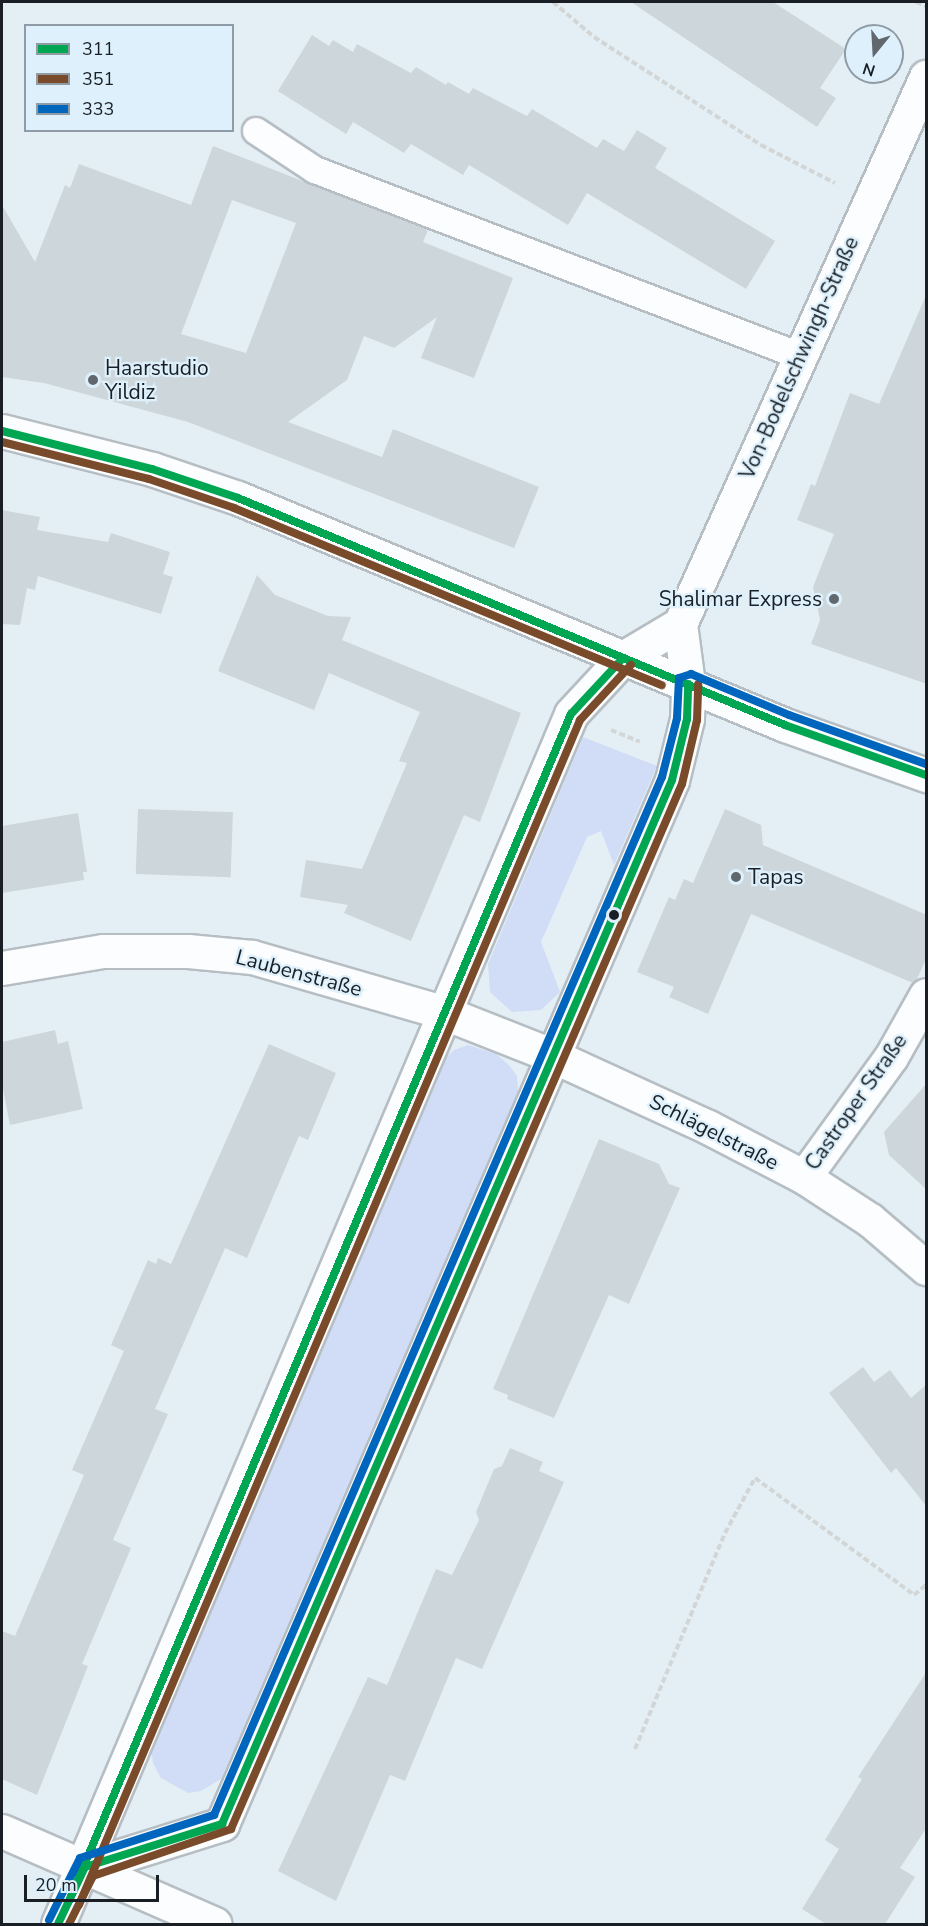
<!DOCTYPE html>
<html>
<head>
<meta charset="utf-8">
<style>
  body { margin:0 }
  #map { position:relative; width:928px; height:1926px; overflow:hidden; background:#e4eff5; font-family:"Nunito Sans",sans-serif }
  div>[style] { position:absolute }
  .green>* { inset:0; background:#d1dcf7 }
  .building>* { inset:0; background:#cdd6da; transform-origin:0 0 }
  .path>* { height:4px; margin-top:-2px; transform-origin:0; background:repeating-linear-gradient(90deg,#d2d6d7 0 6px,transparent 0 9px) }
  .roads { filter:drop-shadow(2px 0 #b6bec4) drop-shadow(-2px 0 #b6bec4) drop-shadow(0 2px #b6bec4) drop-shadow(0 -2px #b6bec4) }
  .lane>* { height:26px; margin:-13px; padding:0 13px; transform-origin:13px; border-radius:13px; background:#fbfdfe }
  .street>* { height:33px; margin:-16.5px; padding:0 16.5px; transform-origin:16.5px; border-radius:16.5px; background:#fbfdfe }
  .secondary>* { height:33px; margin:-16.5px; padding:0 16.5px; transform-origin:16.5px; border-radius:16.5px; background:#fbfdfe }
  .bus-1>* { height:8px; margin:-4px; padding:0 4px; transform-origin:4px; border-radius:4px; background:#00a651 }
  .bus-2>* { height:8px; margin:-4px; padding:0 4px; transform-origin:4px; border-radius:4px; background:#7a4b2a }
  .bus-3>* { height:8px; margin:-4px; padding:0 4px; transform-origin:4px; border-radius:4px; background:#0065bd }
  .dots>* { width:16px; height:16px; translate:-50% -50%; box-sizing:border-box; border:3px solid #ddf0fc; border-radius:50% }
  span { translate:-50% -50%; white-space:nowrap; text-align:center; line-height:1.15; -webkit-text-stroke:4.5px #ddf0fc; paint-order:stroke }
  .street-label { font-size:21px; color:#191f24 }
  .poi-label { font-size:21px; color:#191f24 }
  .left { translate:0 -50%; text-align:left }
  .right { translate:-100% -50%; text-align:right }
  .frame { position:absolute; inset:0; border:3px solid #191f24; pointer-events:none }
  .legend { position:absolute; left:24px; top:24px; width:210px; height:108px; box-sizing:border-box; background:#ddf0fc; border:2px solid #8f9ca6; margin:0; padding:8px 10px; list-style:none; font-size:18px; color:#191f24 }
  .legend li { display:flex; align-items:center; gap:12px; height:30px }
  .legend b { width:30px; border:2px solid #8f9ca6 }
  .north { position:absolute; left:844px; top:24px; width:60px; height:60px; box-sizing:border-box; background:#ddf0fc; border:2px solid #8f9ca6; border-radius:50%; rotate:198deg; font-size:16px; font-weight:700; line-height:24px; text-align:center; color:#191f24 }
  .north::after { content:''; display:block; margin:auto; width:21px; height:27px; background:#60686d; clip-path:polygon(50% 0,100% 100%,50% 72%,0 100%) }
  .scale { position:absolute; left:24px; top:1875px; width:135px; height:27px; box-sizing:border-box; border:3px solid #191f24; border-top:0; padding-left:8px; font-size:18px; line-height:21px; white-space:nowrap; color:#191f24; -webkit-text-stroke:4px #ddf0fc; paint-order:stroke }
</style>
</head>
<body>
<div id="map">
  <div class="green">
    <div style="clip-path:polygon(583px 737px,657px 766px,614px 865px,601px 831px,587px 837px,541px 942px,560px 992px,541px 1010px,512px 1012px,490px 992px,488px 964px)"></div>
    <div style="clip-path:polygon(468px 1045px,496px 1054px,509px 1065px,517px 1076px,518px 1091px,221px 1779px,201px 1791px,188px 1793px,161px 1778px,153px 1763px,151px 1747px,440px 1063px,454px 1050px)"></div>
  </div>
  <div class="building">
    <div style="clip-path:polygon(631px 2px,773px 2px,846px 49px,820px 88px,836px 98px,817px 127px)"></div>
    <div style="clip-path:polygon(312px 35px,329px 46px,333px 40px,353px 52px,357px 44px,411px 73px,416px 67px,446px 85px,448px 82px,469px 94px,473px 88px,527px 116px,532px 109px,597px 148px,603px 139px,624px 151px,637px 130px,667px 148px,655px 168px,775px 241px,746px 289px,587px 193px,568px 225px,469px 165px,463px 175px,411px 144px,404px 153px,353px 122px,346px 134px,278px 91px)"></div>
    <div style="clip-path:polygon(evenodd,213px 146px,428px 230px,423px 242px,513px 278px,474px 378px,421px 358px,437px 317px,394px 348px,364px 336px,347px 380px,288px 422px,382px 457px,393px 429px,539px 487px,514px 548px,188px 422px,44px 383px,2px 377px,2px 205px,35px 262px,65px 185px,70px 188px,79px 164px,191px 205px,213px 146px,232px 200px,296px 223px,246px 353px,181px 334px,232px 200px)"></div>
    <div style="clip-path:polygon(927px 293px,927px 684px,811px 644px,820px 620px,813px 587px,834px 534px,797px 520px,811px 484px,815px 486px,850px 393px,879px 404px)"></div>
    <div style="clip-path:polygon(2px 510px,40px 517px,37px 530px,108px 542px,111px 533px,170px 552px,163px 574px,173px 577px,161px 614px,38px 576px,35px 590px,27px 588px,20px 625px,2px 624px)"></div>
    <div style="clip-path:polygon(257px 575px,275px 595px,328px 616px,351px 617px,342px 640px,521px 713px,480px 822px,464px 815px,411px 941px,344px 913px,348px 905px,300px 897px,306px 860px,362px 869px,407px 763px,399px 761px,420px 712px,329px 673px,314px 710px,218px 671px)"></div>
    <div style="left:138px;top:809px;width:95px;height:65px;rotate:2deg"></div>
    <div style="clip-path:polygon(725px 809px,761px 825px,763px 845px,927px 915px,927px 957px,917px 979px,913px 983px,751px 914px,708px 1014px,669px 997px,674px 987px,637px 972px,669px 897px,675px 900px,684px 879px,693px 883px)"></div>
    <div style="clip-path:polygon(78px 813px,87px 872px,83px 872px,84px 880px,2px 893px,2px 826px)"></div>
    <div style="clip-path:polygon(55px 1030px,58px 1044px,68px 1041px,83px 1109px,10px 1125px,2px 1084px,2px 1042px)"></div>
    <div style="clip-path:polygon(269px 1044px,336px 1073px,308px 1140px,299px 1136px,247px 1258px,225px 1248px,155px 1409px,168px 1414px,113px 1540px,131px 1548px,82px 1664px,88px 1666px,37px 1795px,2px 1779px,2px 1631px,15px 1636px,84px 1475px,72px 1470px,124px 1351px,111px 1345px,148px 1260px,156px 1264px,158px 1258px,171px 1264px)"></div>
    <div style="clip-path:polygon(927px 1083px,927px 1190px,889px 1155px,884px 1132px)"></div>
    <div style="clip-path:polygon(599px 1139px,659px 1164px,669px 1184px,680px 1188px,629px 1304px,609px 1295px,554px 1418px,507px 1399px,508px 1395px,493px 1389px)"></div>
    <div style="clip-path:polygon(863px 1367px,874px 1382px,890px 1370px,911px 1398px,927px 1384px,927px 1507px,896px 1468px,891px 1473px,829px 1393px)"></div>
    <div style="clip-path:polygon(510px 1448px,543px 1462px,539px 1471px,564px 1482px,482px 1669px,456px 1658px,405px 1781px,390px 1775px,336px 1901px,278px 1871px,368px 1677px,387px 1685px,436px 1569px,452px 1575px,479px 1520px,476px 1512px,494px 1469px,502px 1466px)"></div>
    <div style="clip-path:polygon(927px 1671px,927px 1827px,900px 1868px,915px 1877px,885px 1924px,826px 1924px,802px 1909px,839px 1849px,825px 1840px,862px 1779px,858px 1777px)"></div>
  </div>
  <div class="path">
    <div style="left:553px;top:2px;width:54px;rotate:40.5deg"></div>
    <div style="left:594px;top:37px;width:199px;rotate:32.9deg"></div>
    <div style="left:761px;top:145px;width:83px;rotate:27.2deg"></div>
    <div style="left:916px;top:2px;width:11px;rotate:22deg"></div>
    <div style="left:611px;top:730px;width:31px;rotate:22deg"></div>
    <div style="left:635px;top:1749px;width:234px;rotate:-67.4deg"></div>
    <div style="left:725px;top:1533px;width:63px;rotate:-61.4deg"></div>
    <div style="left:755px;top:1478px;width:197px;rotate:36.3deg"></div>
    <div style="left:914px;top:1595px;width:16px;rotate:-40deg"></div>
  </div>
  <div class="roads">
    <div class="lane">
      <div style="left:256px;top:131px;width:71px;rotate:33.5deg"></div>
      <div style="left:315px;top:170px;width:519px;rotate:20.98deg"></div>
    </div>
    <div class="street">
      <div style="left:680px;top:624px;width:600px;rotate:-65.79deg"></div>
      <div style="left:2px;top:968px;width:102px;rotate:-9.6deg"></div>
      <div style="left:103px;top:951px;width:85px"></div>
      <div style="left:188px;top:951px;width:64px;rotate:5.4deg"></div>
      <div style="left:252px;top:957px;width:198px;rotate:16.1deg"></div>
      <div style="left:442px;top:1012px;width:117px;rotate:21.5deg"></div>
      <div style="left:551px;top:1055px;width:173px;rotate:24.6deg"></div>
      <div style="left:708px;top:1127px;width:108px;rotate:27.5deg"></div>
      <div style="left:804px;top:1177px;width:79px;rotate:33.1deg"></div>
      <div style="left:870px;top:1220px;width:74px;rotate:40.6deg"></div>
      <div style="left:804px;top:1177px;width:148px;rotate:-54.1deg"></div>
      <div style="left:891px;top:1057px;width:71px;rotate:-60.6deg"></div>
      <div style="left:2px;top:1831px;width:232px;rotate:23.6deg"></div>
      <div style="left:85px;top:1867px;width:144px;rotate:-17.4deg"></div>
      <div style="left:222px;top:1824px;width:1137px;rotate:-66.68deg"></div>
      <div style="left:672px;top:780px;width:63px;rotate:-76.2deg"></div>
      <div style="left:687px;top:719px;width:35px;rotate:-88deg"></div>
      <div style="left:688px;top:684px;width:61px;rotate:-97.6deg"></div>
      <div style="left:58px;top:1924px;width:1314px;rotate:-67.02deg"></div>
      <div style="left:571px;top:714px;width:76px;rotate:-47.1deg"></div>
      <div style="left:623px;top:658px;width:66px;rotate:-30.8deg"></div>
    </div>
    <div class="secondary">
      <div style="left:2px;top:431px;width:155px;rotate:14.2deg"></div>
      <div style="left:152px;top:469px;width:91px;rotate:18.6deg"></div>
      <div style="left:238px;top:498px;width:592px;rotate:22.54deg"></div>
      <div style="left:785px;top:725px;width:150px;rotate:19.5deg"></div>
    </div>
  </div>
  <div class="bus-1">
    <div style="left:2px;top:431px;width:155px;rotate:14.2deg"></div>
    <div style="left:152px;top:469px;width:91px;rotate:18.6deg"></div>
    <div style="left:238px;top:498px;width:592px;rotate:22.54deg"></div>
    <div style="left:785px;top:725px;width:150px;rotate:19.5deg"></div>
    <div style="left:69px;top:1901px;width:1289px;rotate:-67.08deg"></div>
    <div style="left:571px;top:714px;width:76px;rotate:-47.1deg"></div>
    <div style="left:58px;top:1924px;width:63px;rotate:-64.7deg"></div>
    <div style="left:85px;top:1867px;width:144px;rotate:-17.4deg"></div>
    <div style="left:222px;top:1824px;width:1137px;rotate:-66.68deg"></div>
    <div style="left:672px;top:780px;width:63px;rotate:-76.2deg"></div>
    <div style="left:687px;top:719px;width:35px;rotate:-88deg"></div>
  </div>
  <div class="bus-2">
    <div style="left:2px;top:442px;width:152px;rotate:14.1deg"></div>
    <div style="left:149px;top:479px;width:90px;rotate:18.8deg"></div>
    <div style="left:234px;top:508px;width:463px;rotate:22.5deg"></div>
    <div style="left:79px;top:1905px;width:1287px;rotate:-67.08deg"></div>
    <div style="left:580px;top:720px;width:75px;rotate:-47.2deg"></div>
    <div style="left:69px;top:1924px;width:54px;rotate:-63.4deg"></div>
    <div style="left:93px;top:1876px;width:146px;rotate:-18.8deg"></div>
    <div style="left:231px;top:1829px;width:1138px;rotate:-66.66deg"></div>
    <div style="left:682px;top:784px;width:66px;rotate:-76.8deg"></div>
    <div style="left:697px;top:720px;width:36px;rotate:-88deg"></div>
  </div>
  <div class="bus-3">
    <div style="left:49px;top:1920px;width:69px;rotate:-63.4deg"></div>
    <div style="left:80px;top:1858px;width:141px;rotate:-17.8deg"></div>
    <div style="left:214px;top:1815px;width:1131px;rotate:-66.66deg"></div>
    <div style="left:662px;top:777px;width:61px;rotate:-75.7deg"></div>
    <div style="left:677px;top:718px;width:40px;rotate:-87.1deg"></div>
    <div style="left:679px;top:678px;width:13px;rotate:-18deg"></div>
    <div style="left:691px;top:674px;width:106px;rotate:22.7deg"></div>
    <div style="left:789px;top:715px;width:145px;rotate:19.7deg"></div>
  </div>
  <div class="dots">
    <div style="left:93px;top:380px;background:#60686d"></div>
    <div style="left:834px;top:599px;background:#60686d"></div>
    <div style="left:736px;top:877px;background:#60686d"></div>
    <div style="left:614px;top:915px;background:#191f24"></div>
  </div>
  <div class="street-label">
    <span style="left:799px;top:358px;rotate:-66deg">Von-Bodelschwingh-Straße</span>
    <span style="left:299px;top:973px;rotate:15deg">Laubenstraße</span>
    <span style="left:856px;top:1102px;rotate:-55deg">Castroper Straße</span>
    <span style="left:714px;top:1132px;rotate:27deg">Schlägelstraße</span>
  </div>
  <div class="poi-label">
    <span class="left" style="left:105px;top:380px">Haarstudio<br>Yildiz</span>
    <span class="right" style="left:822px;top:599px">Shalimar Express</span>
    <span class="left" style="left:748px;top:877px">Tapas</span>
  </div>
  <div class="frame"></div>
  <ul class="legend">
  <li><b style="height:8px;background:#00a651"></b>311</li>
  <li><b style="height:8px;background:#7a4b2a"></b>351</li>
  <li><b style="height:8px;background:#0065bd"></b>333</li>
  </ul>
  <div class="north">N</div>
  <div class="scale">20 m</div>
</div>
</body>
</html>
